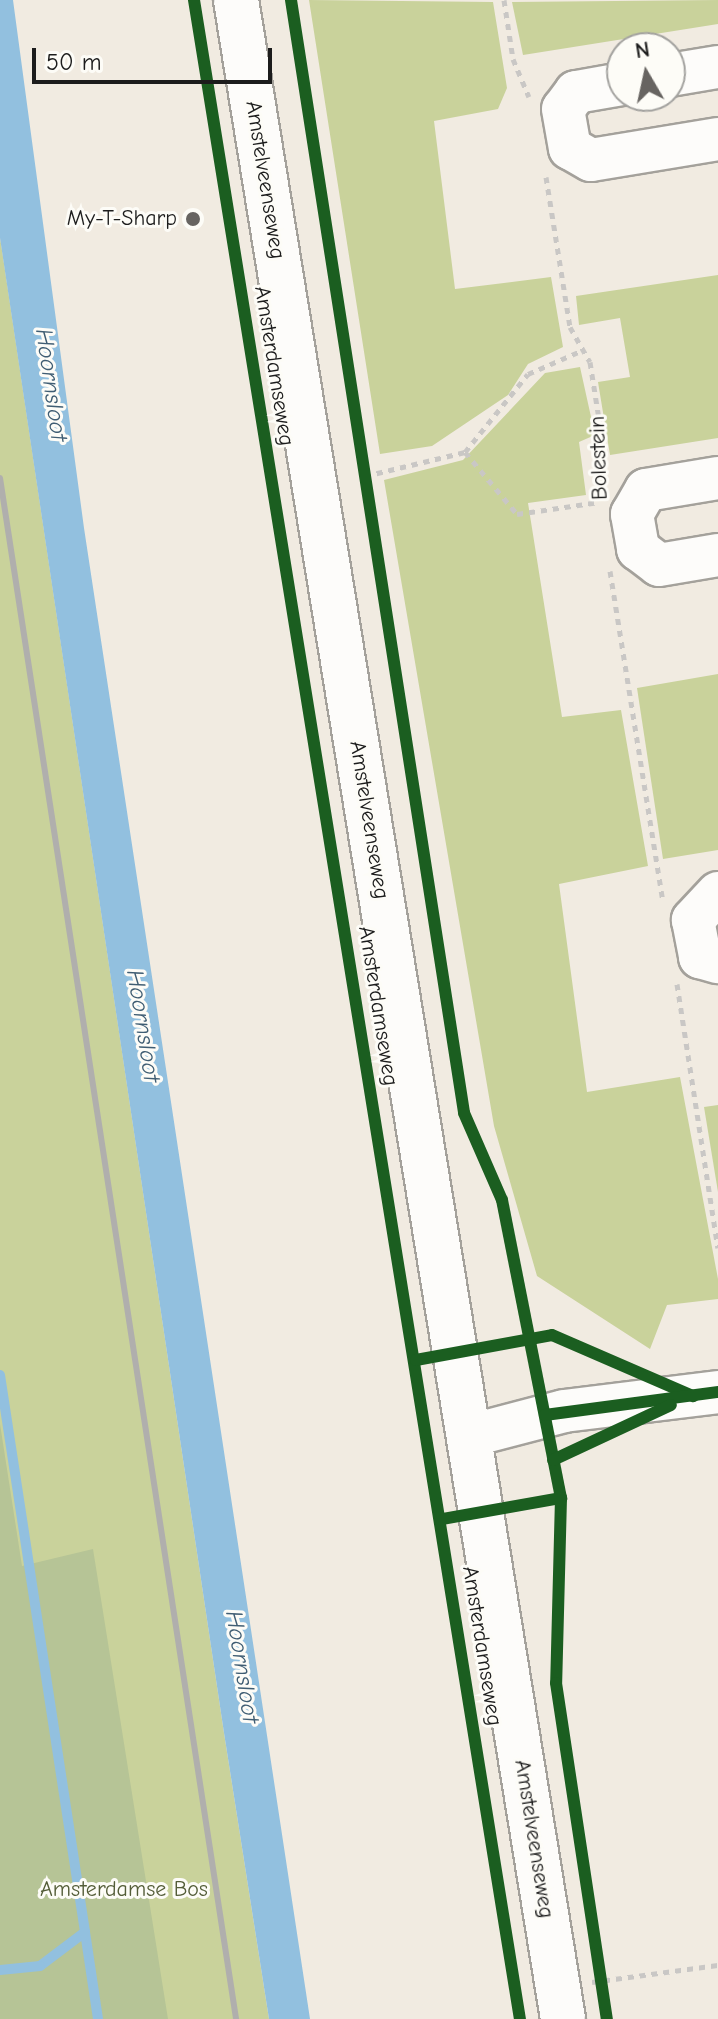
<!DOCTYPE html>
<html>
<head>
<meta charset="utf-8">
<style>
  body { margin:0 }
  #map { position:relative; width:718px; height:2019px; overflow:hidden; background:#f1ebe1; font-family:"Comic Neue",sans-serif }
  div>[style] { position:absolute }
  .green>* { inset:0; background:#c9d29b }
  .forest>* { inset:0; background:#b6c496 }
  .water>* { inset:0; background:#92c0df }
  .stream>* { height:10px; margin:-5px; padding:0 5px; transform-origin:5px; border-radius:5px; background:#92c0df }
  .path>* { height:5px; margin-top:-2.5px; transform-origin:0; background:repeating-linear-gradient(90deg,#c9c7c5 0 6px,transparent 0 12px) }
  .roads { filter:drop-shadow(2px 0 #a4a19b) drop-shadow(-2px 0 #a4a19b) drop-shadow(0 2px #a4a19b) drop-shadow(0 -2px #a4a19b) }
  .minor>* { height:42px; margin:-21px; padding:0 21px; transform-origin:21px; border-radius:21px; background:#fdfcfa }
  .major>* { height:44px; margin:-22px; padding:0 22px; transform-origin:22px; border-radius:22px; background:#fdfcfa }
  .rail>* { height:6px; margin:-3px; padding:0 3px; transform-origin:3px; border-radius:3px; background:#b0afad }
  .cycleway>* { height:12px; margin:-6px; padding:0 6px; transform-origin:6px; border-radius:6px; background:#1b5e20 }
  .dots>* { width:22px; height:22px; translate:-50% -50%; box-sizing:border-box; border:4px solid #fdfcf7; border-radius:50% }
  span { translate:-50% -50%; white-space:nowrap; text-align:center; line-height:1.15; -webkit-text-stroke:6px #fdfcf7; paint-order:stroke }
  .street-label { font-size:22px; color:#1c1c1c }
  .poi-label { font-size:22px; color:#1c1c1c }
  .right { translate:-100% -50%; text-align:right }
  .park-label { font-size:22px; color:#545d38 }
  .water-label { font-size:24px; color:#3f5d73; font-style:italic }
  .north { position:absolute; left:606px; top:32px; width:80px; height:80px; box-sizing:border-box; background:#fdfcf7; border:2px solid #a3a29f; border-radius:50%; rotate:351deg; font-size:22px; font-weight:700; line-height:32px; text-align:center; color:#1c1c1c }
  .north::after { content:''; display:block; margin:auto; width:28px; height:36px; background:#676461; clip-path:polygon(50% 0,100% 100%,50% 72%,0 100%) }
  .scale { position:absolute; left:32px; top:48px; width:240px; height:36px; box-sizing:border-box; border:4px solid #1c1c1c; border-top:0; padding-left:10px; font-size:24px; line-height:28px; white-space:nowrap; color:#1c1c1c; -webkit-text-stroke:6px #fdfcf7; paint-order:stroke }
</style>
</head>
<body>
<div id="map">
  <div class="green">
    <div style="clip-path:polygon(309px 0,493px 2px,507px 88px,498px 109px,434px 121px,455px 289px,551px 277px,563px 347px,528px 364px,508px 395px,432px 446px,380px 454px)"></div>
    <div style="clip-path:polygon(718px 0,718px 24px,523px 55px,512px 2px)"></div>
    <div style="clip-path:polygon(0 237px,224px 1733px,269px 2019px,0 2019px)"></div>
    <div style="clip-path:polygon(718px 275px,718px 438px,610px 455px,598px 382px,630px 377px,620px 318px,579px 325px,576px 296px)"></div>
    <div style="clip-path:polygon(580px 367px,595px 435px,579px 442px,586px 495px,528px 503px,562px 717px,621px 710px,648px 866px,559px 884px,587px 1092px,680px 1077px,718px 1279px,718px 1299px,667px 1305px,650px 1349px,537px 1276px,494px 1126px,384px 480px,463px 460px,545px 373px)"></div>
    <div style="clip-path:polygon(718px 674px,718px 850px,663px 859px,637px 688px)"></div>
    <div style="clip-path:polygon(718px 1105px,718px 1192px,704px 1107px)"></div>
  </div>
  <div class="forest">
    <div style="clip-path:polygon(0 1424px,22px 1566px,93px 1549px,168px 2019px,0 2019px)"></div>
  </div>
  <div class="water">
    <div style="clip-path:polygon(0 0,13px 0,84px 528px,310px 2019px,269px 2019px,224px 1733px,0 238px)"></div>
  </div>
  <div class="stream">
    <div style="left:0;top:1375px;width:563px;rotate:81.32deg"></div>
    <div style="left:85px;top:1932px;width:56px;rotate:142.9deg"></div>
    <div style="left:40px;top:1966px;width:40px;rotate:174.3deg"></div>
    <div style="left:85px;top:1932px;width:88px;rotate:81.5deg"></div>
  </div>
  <div class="path">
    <div style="left:504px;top:0;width:60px;rotate:81.3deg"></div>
    <div style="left:513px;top:59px;width:41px;rotate:67.2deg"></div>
    <div style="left:546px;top:177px;width:152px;rotate:80.9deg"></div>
    <div style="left:570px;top:327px;width:40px;rotate:60.3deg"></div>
    <div style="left:590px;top:362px;width:77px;rotate:81deg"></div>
    <div style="left:602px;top:438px;width:56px;rotate:93.1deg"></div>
    <div style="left:465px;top:452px;width:100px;rotate:-51.1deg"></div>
    <div style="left:528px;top:374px;width:60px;rotate:-23.6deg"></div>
    <div style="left:365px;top:476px;width:103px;rotate:-13.5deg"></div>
    <div style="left:465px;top:452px;width:81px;rotate:50deg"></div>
    <div style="left:517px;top:514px;width:83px;rotate:-8.3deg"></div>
    <div style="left:610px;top:571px;width:334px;rotate:80.9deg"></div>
    <div style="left:677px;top:984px;width:267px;rotate:81.2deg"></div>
    <div style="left:592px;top:1982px;width:127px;rotate:-7.7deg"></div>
  </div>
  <div class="roads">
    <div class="minor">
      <div style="left:670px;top:75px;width:49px;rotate:-9.5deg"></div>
      <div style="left:622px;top:84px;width:47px;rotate:170.1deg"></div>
      <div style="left:576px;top:92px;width:21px;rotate:127deg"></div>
      <div style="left:563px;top:109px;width:40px;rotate:80deg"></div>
      <div style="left:570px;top:148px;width:24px;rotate:30deg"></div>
      <div style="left:591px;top:160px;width:129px;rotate:-9.4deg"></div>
      <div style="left:718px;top:478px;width:73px;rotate:170.5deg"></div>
      <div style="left:646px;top:490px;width:28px;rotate:120deg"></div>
      <div style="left:632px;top:514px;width:36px;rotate:80deg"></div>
      <div style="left:638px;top:549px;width:26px;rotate:37deg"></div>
      <div style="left:659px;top:565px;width:60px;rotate:-9.6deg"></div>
      <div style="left:718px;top:893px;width:37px;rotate:133deg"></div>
      <div style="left:693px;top:920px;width:38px;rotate:79deg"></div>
      <div style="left:700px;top:957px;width:19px;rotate:16deg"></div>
      <div style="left:469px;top:1436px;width:98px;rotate:-14.7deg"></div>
      <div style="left:564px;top:1411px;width:155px;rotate:-7deg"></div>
    </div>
    <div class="major">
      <div style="left:236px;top:0;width:2045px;rotate:80.8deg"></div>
    </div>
  </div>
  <div class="rail">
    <div style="left:0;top:478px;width:1559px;rotate:81.29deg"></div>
  </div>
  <div class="cycleway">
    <div style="left:194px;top:0;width:2045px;rotate:80.83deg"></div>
    <div style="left:291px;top:0;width:1126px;rotate:81.16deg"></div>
    <div style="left:464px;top:1113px;width:95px;rotate:66.4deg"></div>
    <div style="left:502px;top:1200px;width:304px;rotate:78.8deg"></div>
    <div style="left:561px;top:1498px;width:185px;rotate:91.5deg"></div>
    <div style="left:556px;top:1683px;width:340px;rotate:81.4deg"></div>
    <div style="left:416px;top:1360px;width:138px;rotate:-10.4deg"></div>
    <div style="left:552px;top:1335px;width:154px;rotate:23.4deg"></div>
    <div style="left:545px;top:1415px;width:175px;rotate:-7.6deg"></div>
    <div style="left:553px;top:1460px;width:130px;rotate:-25deg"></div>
    <div style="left:442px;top:1519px;width:121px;rotate:-10deg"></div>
  </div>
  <div class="dots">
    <div style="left:193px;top:219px;background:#676461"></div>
  </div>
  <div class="street-label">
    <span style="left:265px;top:180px;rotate:81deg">Amstelveenseweg</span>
    <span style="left:274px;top:366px;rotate:81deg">Amsterdamseweg</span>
    <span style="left:599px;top:458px;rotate:-92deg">Bolestein</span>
    <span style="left:369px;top:820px;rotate:81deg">Amstelveenseweg</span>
    <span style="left:378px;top:1006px;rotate:81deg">Amsterdamseweg</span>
    <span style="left:482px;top:1646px;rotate:81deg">Amsterdamseweg</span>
    <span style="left:534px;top:1839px;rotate:81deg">Amstelveenseweg</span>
  </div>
  <div class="poi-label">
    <span class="right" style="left:177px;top:219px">My-T-Sharp</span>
  </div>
  <div class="park-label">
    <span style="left:124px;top:1890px">Amsterdamse Bos</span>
  </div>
  <div class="water-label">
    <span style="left:51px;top:385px;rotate:82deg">Hoornsloot</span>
    <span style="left:143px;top:1026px;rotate:81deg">Hoornsloot</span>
    <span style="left:242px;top:1667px;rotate:81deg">Hoornsloot</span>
  </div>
  <div class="north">N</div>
  <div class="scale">50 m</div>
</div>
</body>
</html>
